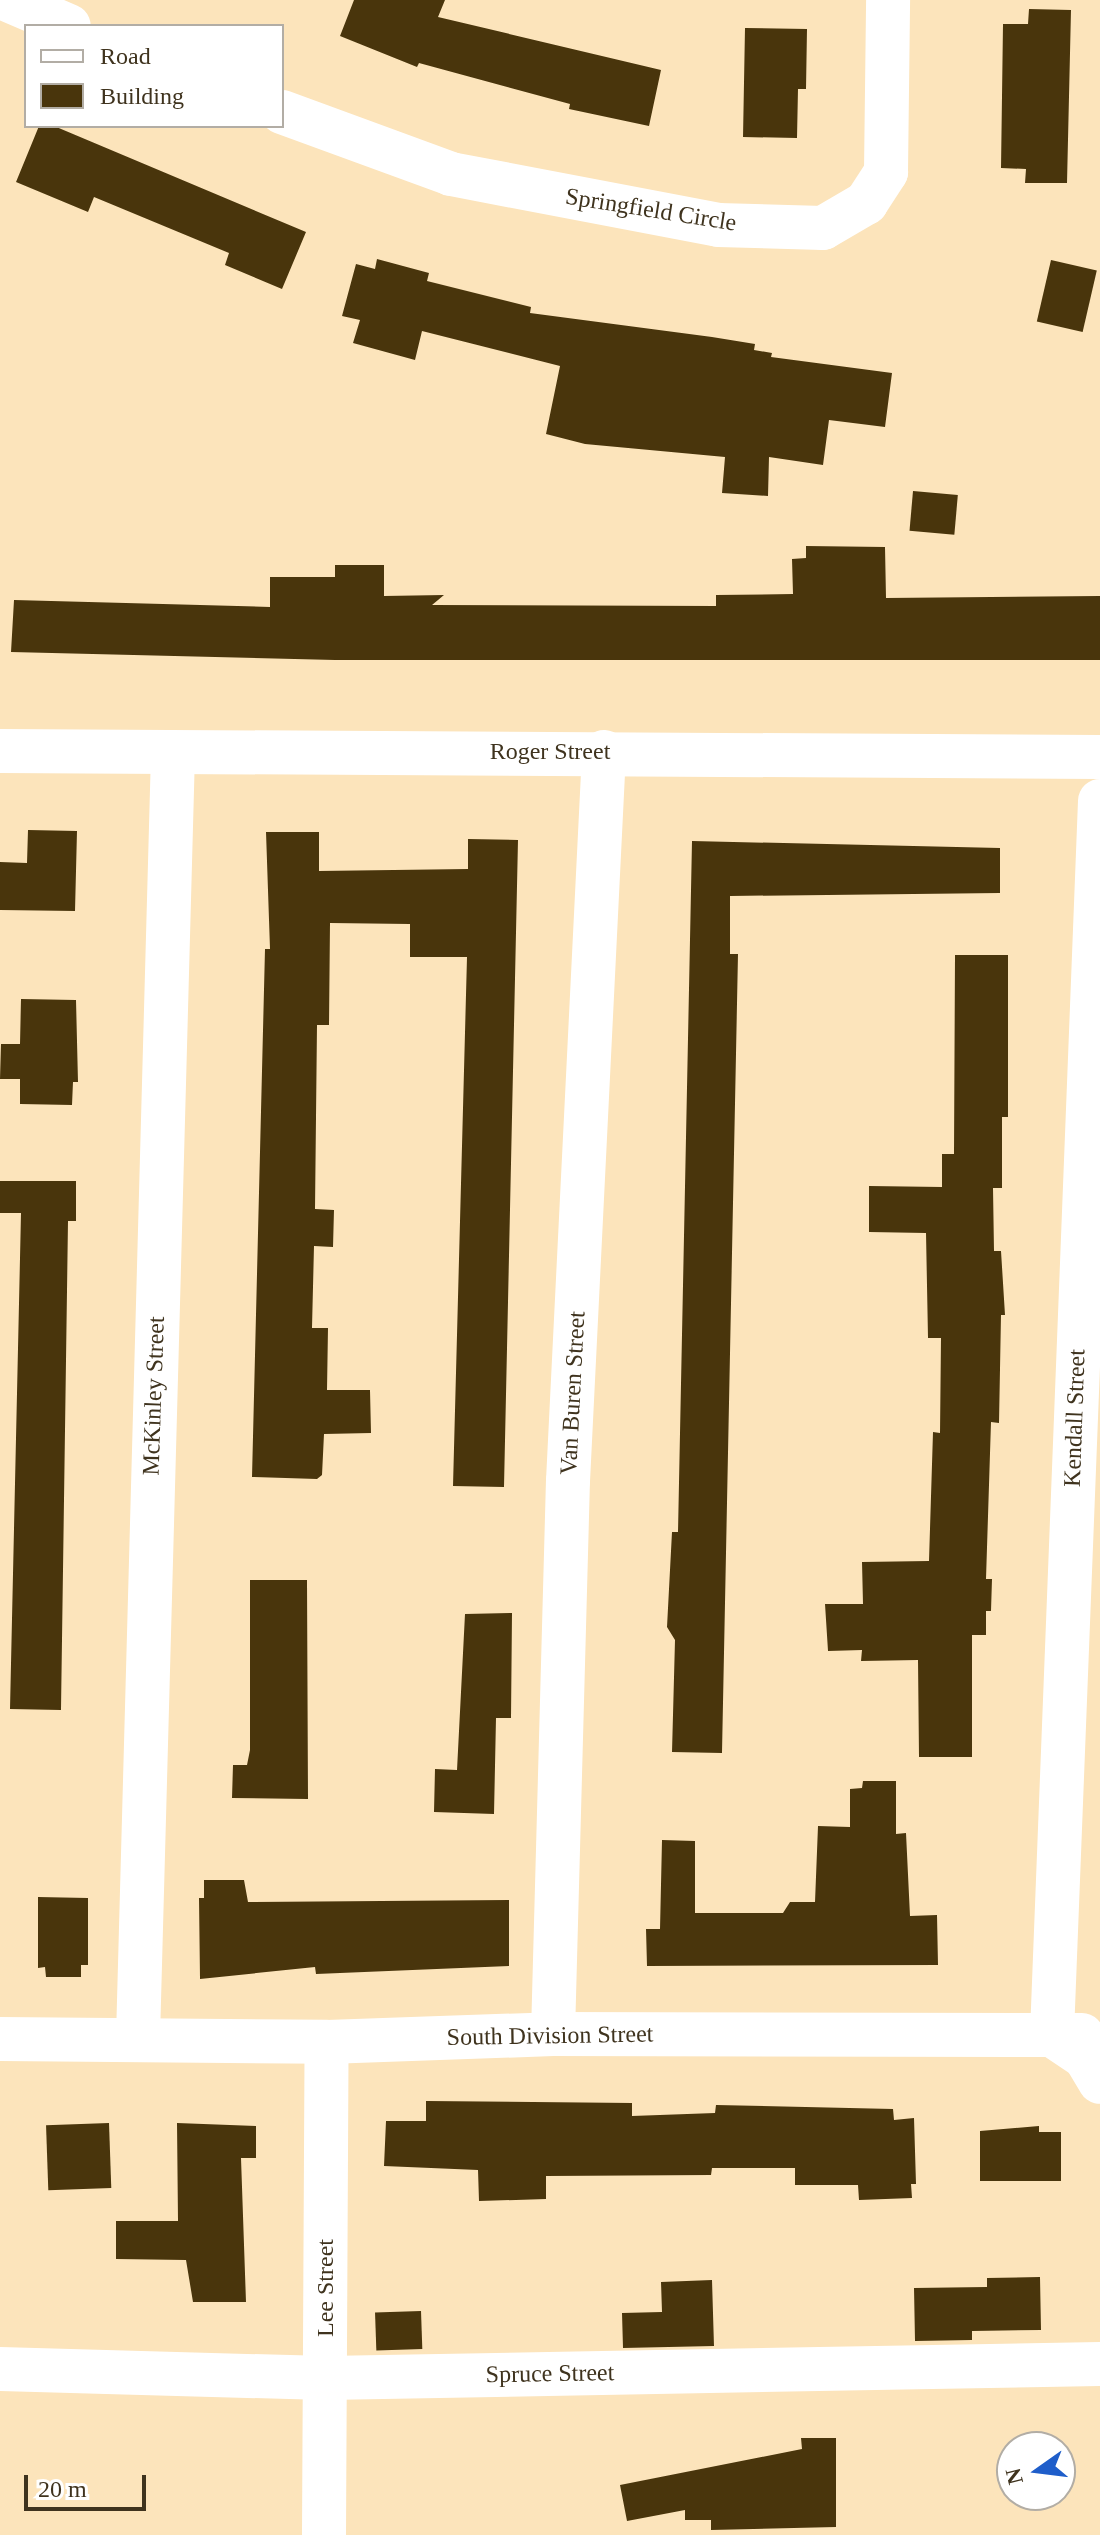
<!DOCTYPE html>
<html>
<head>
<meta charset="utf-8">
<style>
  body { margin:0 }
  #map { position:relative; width:1100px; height:2535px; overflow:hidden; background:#fce4bb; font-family:"Times New Roman",serif }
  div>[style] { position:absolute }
  .building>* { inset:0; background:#49350c; transform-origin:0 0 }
  .minor>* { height:44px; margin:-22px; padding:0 22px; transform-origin:22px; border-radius:22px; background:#fff }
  span { translate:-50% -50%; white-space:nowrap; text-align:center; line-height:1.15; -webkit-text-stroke:8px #fff; paint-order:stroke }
  .street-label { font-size:24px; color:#3f331e }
  .legend { position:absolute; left:24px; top:24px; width:260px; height:104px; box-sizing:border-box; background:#fff; border:2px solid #b2ada5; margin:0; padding:10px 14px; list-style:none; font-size:24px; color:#3f331e }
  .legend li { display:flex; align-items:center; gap:16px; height:40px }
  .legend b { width:40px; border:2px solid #b2ada5 }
  .north { position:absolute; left:996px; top:2431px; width:80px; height:80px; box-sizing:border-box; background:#fff; border:2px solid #b2ada5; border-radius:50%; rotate:256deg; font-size:22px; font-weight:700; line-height:32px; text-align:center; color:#3f331e }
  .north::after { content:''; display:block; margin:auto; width:28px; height:36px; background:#1f5eca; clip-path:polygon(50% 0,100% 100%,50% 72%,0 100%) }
  .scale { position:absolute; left:24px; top:2475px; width:122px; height:36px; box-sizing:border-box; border:4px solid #3f331e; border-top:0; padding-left:10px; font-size:24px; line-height:28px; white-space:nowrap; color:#3f331e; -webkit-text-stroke:6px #fff; paint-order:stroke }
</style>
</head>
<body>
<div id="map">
  <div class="building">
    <div style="clip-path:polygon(354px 0,445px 0,438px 17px,661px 70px,649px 126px,569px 109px,570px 104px,419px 63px,417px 67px,340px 36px)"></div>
    <div style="clip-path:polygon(1029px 9px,1071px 10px,1067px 183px,1025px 183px,1026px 169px,1001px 168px,1003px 24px,1028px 24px)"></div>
    <div style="clip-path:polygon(745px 28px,807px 29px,806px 89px,798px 89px,797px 138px,743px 137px)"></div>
    <div style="clip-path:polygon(39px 126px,54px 126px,306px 232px,282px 289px,225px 265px,229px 253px,94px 197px,88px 212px,16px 182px)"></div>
    <div style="clip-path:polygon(377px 259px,429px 273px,427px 281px,531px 307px,530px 313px,712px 337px,755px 344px,754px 350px,772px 353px,771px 357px,892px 373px,885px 427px,829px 420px,823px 465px,769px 457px,768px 496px,722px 493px,725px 457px,585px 444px,546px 434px,560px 366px,422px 331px,415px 360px,353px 343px,360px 320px,342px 316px,356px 264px,375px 269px)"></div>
    <div style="left:1051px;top:260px;width:47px;height:63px;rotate:13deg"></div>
    <div style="left:913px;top:491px;width:45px;height:40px;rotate:5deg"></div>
    <div style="clip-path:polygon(806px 546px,885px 547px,886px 598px,1100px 596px,1100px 660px,335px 660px,11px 652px,14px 600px,270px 607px,270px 577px,335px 577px,335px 565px,384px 565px,384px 596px,444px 595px,432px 605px,716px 606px,716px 595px,793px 594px,792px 559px,806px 558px)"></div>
    <div style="clip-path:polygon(28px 830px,77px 831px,75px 911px,0 910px,0 862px,27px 863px)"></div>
    <div style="clip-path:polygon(266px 832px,319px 832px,319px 871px,468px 869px,468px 839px,518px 840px,504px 1487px,453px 1486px,467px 957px,410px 957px,410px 924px,330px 923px,329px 1025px,317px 1025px,315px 1209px,334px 1210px,333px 1247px,314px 1246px,312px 1328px,328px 1328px,327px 1390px,370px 1390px,371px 1433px,324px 1434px,322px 1475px,317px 1479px,252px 1477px,265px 949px,270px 949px)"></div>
    <div style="clip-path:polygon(692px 841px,1000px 848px,1000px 893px,730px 896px,730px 954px,738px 954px,722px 1753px,672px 1752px,675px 1640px,667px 1627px,672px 1532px,678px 1532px)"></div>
    <div style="clip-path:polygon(955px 955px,1008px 955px,1008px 1117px,1002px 1117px,1002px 1188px,993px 1188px,994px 1251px,1001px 1251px,1005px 1315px,1001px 1315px,999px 1423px,991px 1422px,986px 1579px,992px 1579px,991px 1611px,986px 1611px,986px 1635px,972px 1635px,972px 1757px,919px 1757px,918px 1660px,861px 1661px,862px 1650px,828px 1651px,825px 1604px,863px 1604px,862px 1562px,929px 1561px,933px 1432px,940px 1433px,941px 1338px,928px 1338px,926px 1233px,869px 1232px,869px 1186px,942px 1187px,942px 1154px,954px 1154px)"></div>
    <div style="clip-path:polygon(21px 999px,76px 1000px,78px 1082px,73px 1082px,72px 1105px,20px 1104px,20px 1079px,0 1079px,1px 1044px,20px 1044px)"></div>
    <div style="clip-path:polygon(0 1181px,76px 1181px,76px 1221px,68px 1221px,61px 1710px,10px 1709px,21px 1213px,0 1213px)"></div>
    <div style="clip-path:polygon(250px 1580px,307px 1580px,308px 1799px,232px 1798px,233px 1765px,247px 1765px,250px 1750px)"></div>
    <div style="clip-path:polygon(512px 1613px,511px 1718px,496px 1718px,494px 1814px,434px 1812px,435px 1769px,457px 1770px,465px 1614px)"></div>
    <div style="clip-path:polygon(863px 1781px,896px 1781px,896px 1834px,906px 1833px,910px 1916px,937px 1915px,938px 1965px,647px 1966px,646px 1929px,660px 1929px,662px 1840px,695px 1841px,695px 1913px,783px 1913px,790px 1902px,815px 1902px,818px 1826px,850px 1827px,850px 1789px,862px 1788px)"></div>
    <div style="clip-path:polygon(204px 1880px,244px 1880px,248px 1902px,509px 1900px,509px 1966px,316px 1974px,315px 1967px,200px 1979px,199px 1898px,204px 1898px)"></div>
    <div style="clip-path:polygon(38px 1897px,88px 1898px,88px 1965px,81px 1965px,81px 1977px,46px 1977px,45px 1967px,38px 1968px)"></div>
    <div style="clip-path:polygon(426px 2101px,632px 2103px,632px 2116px,715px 2113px,716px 2105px,893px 2109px,894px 2120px,914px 2118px,916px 2184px,911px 2184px,912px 2198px,859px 2200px,858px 2185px,795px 2185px,795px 2168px,712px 2168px,711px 2175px,546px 2176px,546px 2199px,479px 2201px,478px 2170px,384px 2166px,386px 2121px,426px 2121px)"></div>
    <div style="left:109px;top:2123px;width:65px;height:63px;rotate:88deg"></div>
    <div style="clip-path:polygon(177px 2123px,256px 2126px,256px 2158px,241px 2158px,246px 2302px,193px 2302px,186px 2260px,116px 2259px,116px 2221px,178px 2221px)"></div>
    <div style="clip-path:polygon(1039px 2126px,1039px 2132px,1061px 2132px,1061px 2181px,980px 2181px,980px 2131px)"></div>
    <div style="clip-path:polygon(1040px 2277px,1041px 2330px,972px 2331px,972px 2340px,915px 2341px,914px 2288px,987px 2287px,987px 2278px)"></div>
    <div style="clip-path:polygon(712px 2280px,714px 2346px,623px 2348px,622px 2313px,662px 2312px,661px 2282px)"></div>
    <div style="left:421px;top:2311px;width:38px;height:46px;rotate:88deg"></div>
    <div style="clip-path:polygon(801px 2438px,836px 2438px,836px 2527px,711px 2530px,711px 2520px,685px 2520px,685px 2510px,627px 2521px,620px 2485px,802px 2449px)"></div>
  </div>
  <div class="minor">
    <div style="left:8px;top:0;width:66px;rotate:23.1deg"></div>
    <div style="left:282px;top:112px;width:180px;rotate:20.1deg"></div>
    <div style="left:451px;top:174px;width:272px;rotate:10.8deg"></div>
    <div style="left:718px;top:225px;width:105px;rotate:1.6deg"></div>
    <div style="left:823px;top:228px;width:50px;rotate:-30.2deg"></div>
    <div style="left:866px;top:203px;width:37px;rotate:-57deg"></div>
    <div style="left:886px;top:172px;width:172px;rotate:-89.3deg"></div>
    <div style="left:0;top:751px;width:1100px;rotate:0.31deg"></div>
    <div style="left:1100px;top:801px;width:1235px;rotate:92.23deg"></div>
    <div style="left:1052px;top:2035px;width:40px;rotate:34deg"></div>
    <div style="left:1085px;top:2057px;width:29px;rotate:59deg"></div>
    <div style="left:553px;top:2034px;width:553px;rotate:-88.45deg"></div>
    <div style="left:568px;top:1481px;width:730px;rotate:-87.17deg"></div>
    <div style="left:138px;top:2038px;width:1284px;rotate:-88.44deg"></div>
    <div style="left:0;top:2039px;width:327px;rotate:0.5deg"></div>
    <div style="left:327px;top:2042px;width:226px;rotate:-2deg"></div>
    <div style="left:553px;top:2034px;width:529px;rotate:0.11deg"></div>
    <div style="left:0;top:2369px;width:326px;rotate:1.6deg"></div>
    <div style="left:326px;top:2378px;width:774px;rotate:-1.04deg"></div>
    <div style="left:324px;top:2535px;width:493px;rotate:-89.7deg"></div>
  </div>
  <div class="street-label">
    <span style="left:651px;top:210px;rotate:9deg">Springfield Circle</span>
    <span style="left:550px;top:752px">Roger Street</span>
    <span style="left:573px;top:1393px;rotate:-87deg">Van Buren Street</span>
    <span style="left:154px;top:1396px;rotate:-88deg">McKinley Street</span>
    <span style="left:1075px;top:1418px;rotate:-88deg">Kendall Street</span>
    <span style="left:550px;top:2036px;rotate:-1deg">South Division Street</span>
    <span style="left:326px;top:2288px;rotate:-90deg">Lee Street</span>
    <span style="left:550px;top:2374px;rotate:-1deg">Spruce Street</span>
  </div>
  <ul class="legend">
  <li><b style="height:10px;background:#fff"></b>Road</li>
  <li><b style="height:22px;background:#49350c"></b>Building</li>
  </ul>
  <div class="north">N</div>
  <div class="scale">20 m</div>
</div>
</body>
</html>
